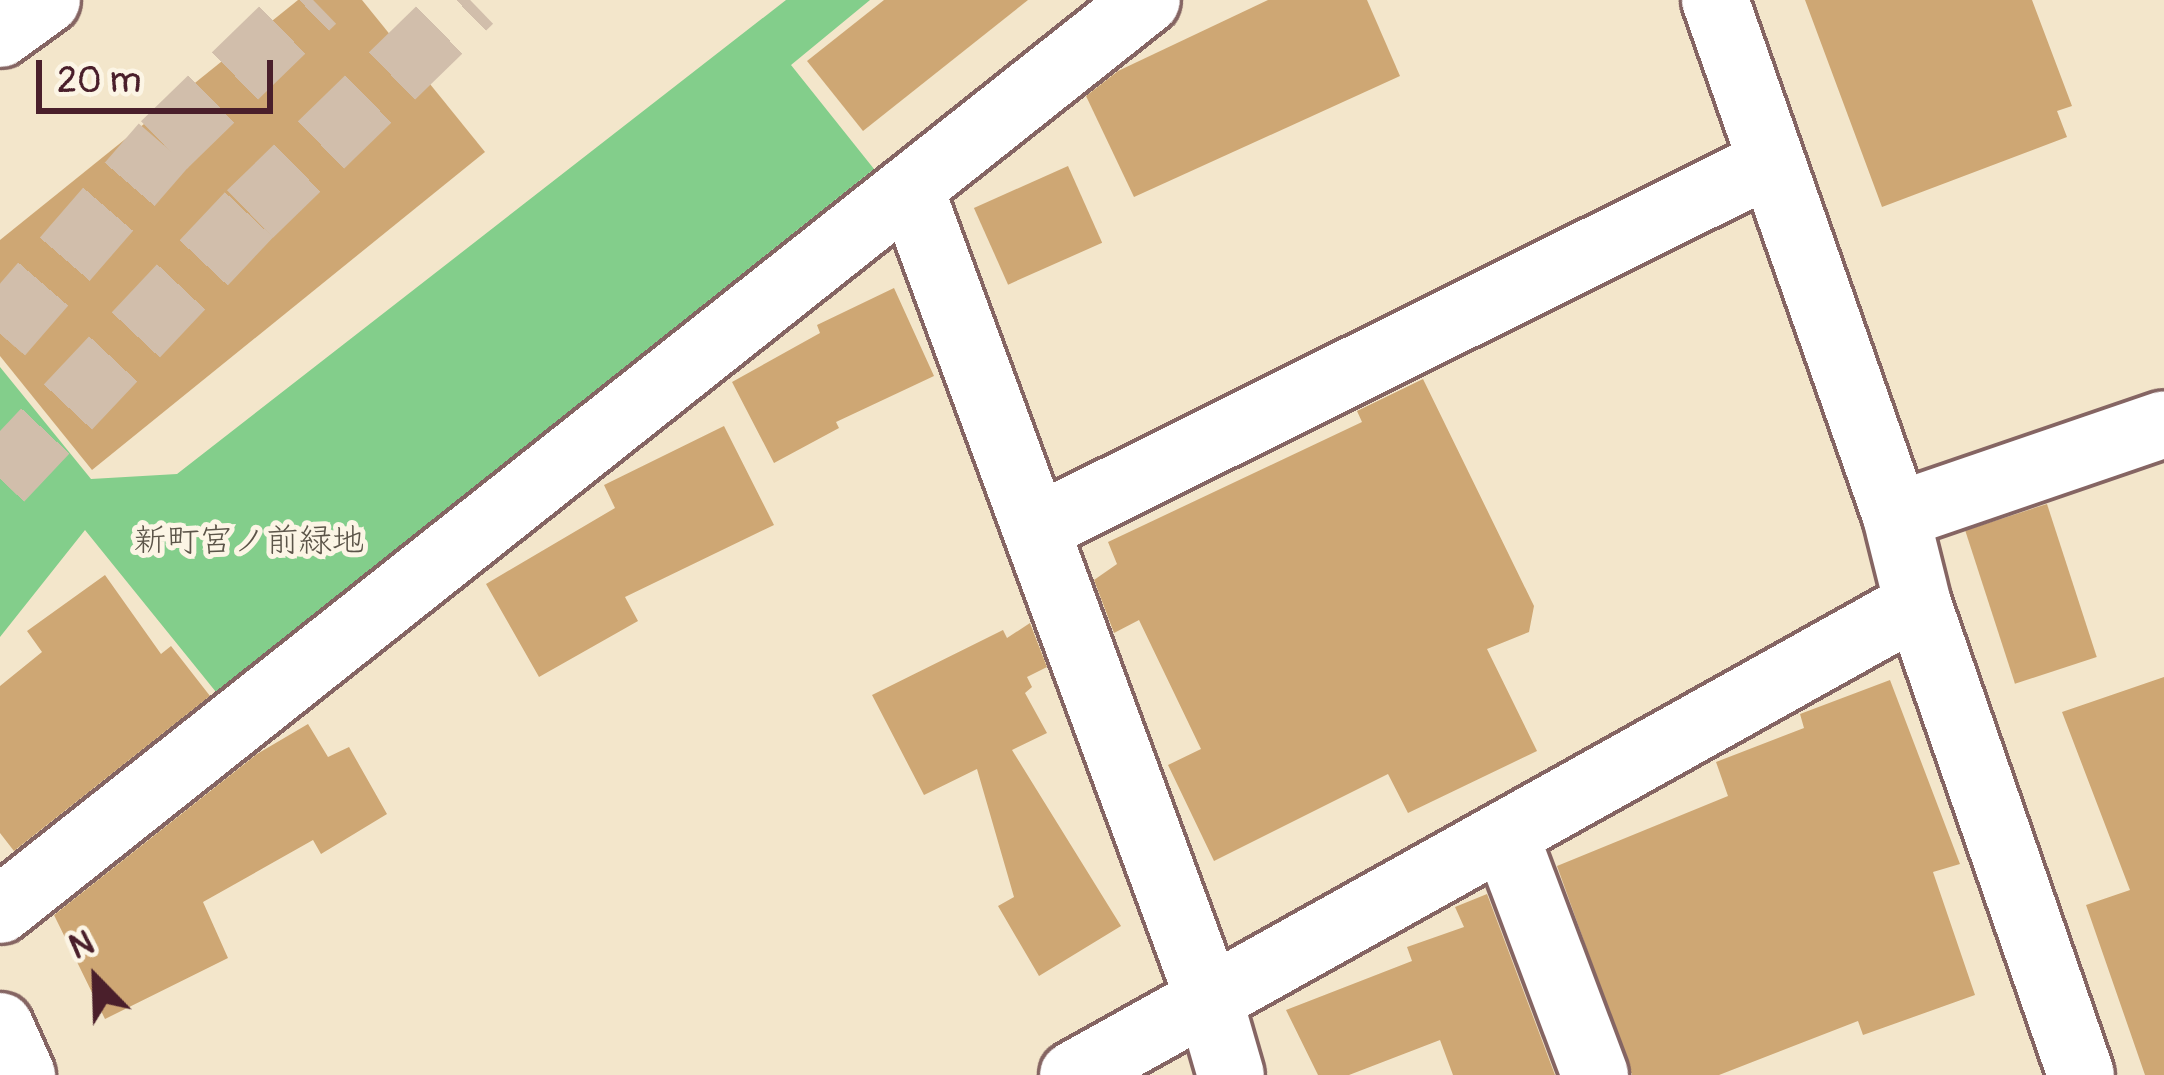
<!DOCTYPE html>
<html>
<head>
<meta charset="utf-8">
<style>
  body { margin:0 }
  #map { position:relative; width:2164px; height:1075px; overflow:hidden; background:#f3e6cb; font-family:Pangolin,"Klee One",sans-serif }
  div>[style] { position:absolute }
  .green>* { inset:0; background:#83ce8b }
  .building>* { inset:0; background:#cea774; transform-origin:0 0 }
  .highway-tunnel>* { height:66px; margin-top:-33px; transform-origin:0; background:repeating-linear-gradient(90deg,#d1beab 0 66px,transparent 0 99px) }
  .roads { filter:drop-shadow(3px 0 #856563) drop-shadow(-3px 0 #856563) drop-shadow(0 3px #856563) drop-shadow(0 -3px #856563) }
  .minor>* { height:66px; margin:-33px; padding:0 33px; transform-origin:33px; border-radius:33px; background:#fff }
  span { translate:-50% -50%; white-space:nowrap; text-align:center; line-height:1.15; -webkit-text-stroke:10px #fcf5e5; paint-order:stroke }
  .park-label { font-size:33px; color:#5b5448 }
  .north { position:absolute; left:36px; top:919px; width:120px; height:120px; -webkit-text-stroke:9px #fcf5e5; paint-order:stroke; rotate:337deg; font-size:33px; font-weight:700; line-height:48px; text-align:center; color:#4a1f2b }
  .north::after { content:''; display:block; margin:auto; width:42px; height:54px; background:#4a1f2b; clip-path:polygon(50% 0,100% 100%,50% 72%,0 100%) }
  .scale { position:absolute; left:36px; top:60px; width:237px; height:54px; box-sizing:border-box; border:6px solid #4a1f2b; border-top:0; padding-left:15px; font-size:36px; line-height:42px; white-space:nowrap; color:#4a1f2b; -webkit-text-stroke:9px #fcf5e5; paint-order:stroke }
</style>
</head>
<body>
<div id="map">
  <div class="green">
    <div style="clip-path:polygon(786px 0,870px 0,791px 65px,874px 169px,216px 692px,85px 530px,0 637px,0 367px,91px 479px,177px 474px)"></div>
  </div>
  <div class="building">
    <div style="clip-path:polygon(298px 0,362px 0,485px 152px,92px 470px,0 356px,0 240px)"></div>
    <div style="clip-path:polygon(884px 0,1028px 0,863px 131px,807px 61px)"></div>
    <div style="clip-path:polygon(1268px 0,1367px 0,1400px 76px,1134px 197px,1086px 96px,1118px 71px)"></div>
    <div style="clip-path:polygon(1805px 0,2032px 0,2072px 106px,2057px 111px,2067px 137px,1882px 207px)"></div>
    <div style="left:1068px;top:166px;width:84px;height:103px;rotate:66deg"></div>
    <div style="clip-path:polygon(894px 288px,934px 376px,836px 422px,839px 428px,774px 463px,732px 382px,820px 333px,817px 325px)"></div>
    <div style="clip-path:polygon(1423px 379px,1534px 606px,1529px 632px,1487px 649px,1537px 751px,1408px 813px,1388px 774px,1214px 861px,1168px 765px,1201px 749px,1139px 620px,1114px 633px,1094px 580px,1117px 564px,1108px 542px,1362px 422px,1357px 411px)"></div>
    <div style="clip-path:polygon(724px 426px,774px 525px,625px 597px,638px 621px,539px 677px,486px 584px,615px 508px,604px 485px)"></div>
    <div style="left:2047px;top:504px;width:161px;height:86px;rotate:72deg"></div>
    <div style="clip-path:polygon(105px 575px,161px 654px,171px 646px,210px 696px,14px 851px,0 833px,0 686px,42px 652px,27px 631px)"></div>
    <div style="clip-path:polygon(1030px 623px,1047px 667px,1027px 677px,1032px 687px,1025px 693px,1047px 733px,1012px 750px,1121px 926px,1039px 976px,998px 906px,1014px 897px,977px 769px,924px 795px,872px 695px,1003px 630px,1007px 638px)"></div>
    <div style="clip-path:polygon(2164px 677px,2164px 1075px,2145px 1075px,2086px 905px,2130px 890px,2062px 712px)"></div>
    <div style="clip-path:polygon(1890px 680px,1960px 864px,1933px 872px,1975px 995px,1863px 1035px,1858px 1021px,1719px 1075px,1632px 1075px,1557px 866px,1728px 796px,1716px 762px,1804px 728px,1800px 714px)"></div>
    <div style="clip-path:polygon(308px 724px,328px 757px,349px 747px,387px 814px,321px 854px,313px 840px,203px 902px,228px 958px,105px 1019px,54px 915px,257px 754px)"></div>
    <div style="clip-path:polygon(1487px 894px,1555px 1075px,1453px 1075px,1440px 1040px,1349px 1075px,1318px 1075px,1286px 1010px,1412px 961px,1407px 947px,1464px 927px,1455px 907px)"></div>
  </div>
  <div class="highway-tunnel">
    <div style="left:0;top:334px;width:250px;rotate:-49.1deg"></div>
    <div style="left:164px;top:145px;width:208px;rotate:-44.2deg"></div>
    <div style="left:0;top:479px;width:364px;rotate:-46.7deg"></div>
    <div style="left:250px;top:214px;width:307px;rotate:-44.2deg"></div>
  </div>
  <div class="roads">
    <div class="minor">
      <div style="left:1715px;top:0;width:547px;rotate:70.67deg"></div>
      <div style="left:1896px;top:516px;width:91px;rotate:76deg"></div>
      <div style="left:1918px;top:604px;width:498px;rotate:70.9deg"></div>
      <div style="left:0;top:34px;width:58px;rotate:-35.9deg"></div>
      <div style="left:911px;top:191px;width:861px;rotate:69.76deg"></div>
      <div style="left:1209px;top:999px;width:79px;rotate:73.9deg"></div>
      <div style="left:1896px;top:516px;width:283px;rotate:-18.9deg"></div>
      <div style="left:1037px;top:528px;width:819px;rotate:-26.47deg"></div>
      <div style="left:1505px;top:835px;width:256px;rotate:69.4deg"></div>
      <div style="left:0;top:910px;width:1464px;rotate:-38.43deg"></div>
      <div style="left:0;top:1026px;width:54px;rotate:65.8deg"></div>
      <div style="left:1073px;top:1075px;width:967px;rotate:-29.14deg"></div>
    </div>
  </div>
  <div class="park-label">
    <span style="left:249px;top:541px">新町宮ノ前緑地</span>
  </div>
  <div class="north">N</div>
  <div class="scale">20 m</div>
</div>
</body>
</html>
